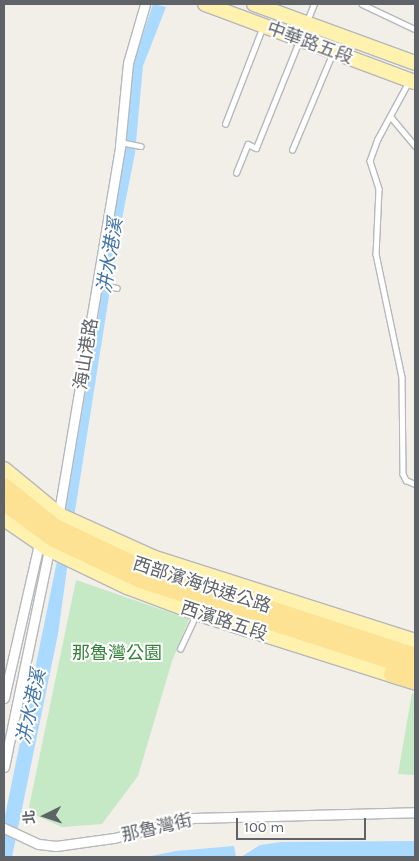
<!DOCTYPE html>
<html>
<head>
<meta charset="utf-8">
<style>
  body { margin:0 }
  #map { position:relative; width:419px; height:861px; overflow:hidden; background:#f1efe8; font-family:Karla,"Noto Sans TC",sans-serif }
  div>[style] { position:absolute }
  .green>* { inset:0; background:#c5e8c5 }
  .water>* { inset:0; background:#aadaff }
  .roads { filter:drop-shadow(1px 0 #b5b8bc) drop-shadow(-1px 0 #b5b8bc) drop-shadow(0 1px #b5b8bc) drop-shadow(0 -1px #b5b8bc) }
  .lane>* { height:4.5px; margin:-2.25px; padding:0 2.25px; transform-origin:2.25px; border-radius:2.25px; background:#fff }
  .street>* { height:9px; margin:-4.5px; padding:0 4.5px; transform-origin:4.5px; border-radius:4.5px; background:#fff }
  .primary>* { height:14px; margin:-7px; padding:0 7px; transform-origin:7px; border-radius:7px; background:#fff2af }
  .highway>* { height:15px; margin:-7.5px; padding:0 7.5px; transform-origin:7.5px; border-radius:7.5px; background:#fde293 }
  span { translate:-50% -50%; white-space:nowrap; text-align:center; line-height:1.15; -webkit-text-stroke:4px #fff; paint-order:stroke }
  .street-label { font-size:18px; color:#5f6368 }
  .park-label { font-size:18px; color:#348238 }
  .water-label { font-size:19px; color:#4174aa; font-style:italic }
  .frame { position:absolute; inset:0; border:5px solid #5f6368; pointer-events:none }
  .north { position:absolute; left:20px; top:791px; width:50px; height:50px; -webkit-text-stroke:4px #fff; paint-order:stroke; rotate:266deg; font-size:14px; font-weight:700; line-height:20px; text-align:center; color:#5f6368 }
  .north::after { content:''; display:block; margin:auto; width:18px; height:22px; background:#5f6368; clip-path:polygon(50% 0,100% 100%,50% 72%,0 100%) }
  .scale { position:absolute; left:236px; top:818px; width:130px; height:22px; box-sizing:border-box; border:2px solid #5f6368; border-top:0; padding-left:6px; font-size:15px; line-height:18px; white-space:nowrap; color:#5f6368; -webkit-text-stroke:4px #fff; paint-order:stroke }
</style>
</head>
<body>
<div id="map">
  <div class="green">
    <div style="clip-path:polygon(76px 580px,189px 619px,172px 661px,138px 776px,102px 824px,62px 827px,28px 812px)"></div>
    <div style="clip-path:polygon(412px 693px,415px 694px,415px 805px,414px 775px,398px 774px)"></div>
  </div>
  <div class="water">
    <div style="clip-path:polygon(153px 4px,166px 7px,143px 66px,135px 153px,118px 239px,75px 511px,58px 634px,12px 857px,4px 857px,4px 821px,57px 561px,106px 270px,125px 151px,134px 61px)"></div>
    <div style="clip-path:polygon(415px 841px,415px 857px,241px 857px,260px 845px,281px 842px)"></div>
    <div style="clip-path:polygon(234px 846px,236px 857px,146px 857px,176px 851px)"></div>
  </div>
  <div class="roads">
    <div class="lane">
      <div style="left:362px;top:4px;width:59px;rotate:25.3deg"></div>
      <div style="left:409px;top:82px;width:65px;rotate:118.5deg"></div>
      <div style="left:378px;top:139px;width:23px;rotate:110deg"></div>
      <div style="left:370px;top:161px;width:29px;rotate:72deg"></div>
      <div style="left:379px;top:189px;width:65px;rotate:92.6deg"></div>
      <div style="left:376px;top:254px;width:126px;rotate:78.1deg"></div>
      <div style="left:402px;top:377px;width:97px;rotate:89.4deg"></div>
      <div style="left:403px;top:474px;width:7px;rotate:63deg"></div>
      <div style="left:406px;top:480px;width:10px;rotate:24deg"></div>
      <div style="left:391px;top:117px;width:38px;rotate:50deg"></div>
      <div style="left:225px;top:124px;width:105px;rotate:-68.8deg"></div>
      <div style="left:120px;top:142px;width:21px;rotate:11deg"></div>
      <div style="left:292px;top:150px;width:106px;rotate:-67.3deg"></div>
      <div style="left:236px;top:173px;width:31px;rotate:-68deg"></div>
      <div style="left:248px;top:144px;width:9px;rotate:27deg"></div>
      <div style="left:256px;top:148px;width:155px;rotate:-68.1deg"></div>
      <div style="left:97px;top:284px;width:20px;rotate:11deg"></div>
      <div style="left:180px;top:649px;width:38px;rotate:-65deg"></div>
    </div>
    <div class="street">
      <div style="left:58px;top:518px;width:377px;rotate:-80.5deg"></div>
      <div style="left:120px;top:146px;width:83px;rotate:-84.5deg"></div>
      <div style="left:128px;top:63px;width:61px;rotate:-73.9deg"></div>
      <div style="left:4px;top:698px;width:163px;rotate:-77.2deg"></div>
      <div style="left:4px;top:767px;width:227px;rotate:-78.3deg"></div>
      <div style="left:4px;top:828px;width:38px;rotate:25deg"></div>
      <div style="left:39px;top:844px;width:17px;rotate:7deg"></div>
      <div style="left:56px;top:846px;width:59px;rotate:-7.9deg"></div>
      <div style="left:114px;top:838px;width:81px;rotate:-14.2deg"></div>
      <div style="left:193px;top:818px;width:222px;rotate:-1.5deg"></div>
    </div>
    <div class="primary">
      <div style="left:205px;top:4px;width:224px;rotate:20.4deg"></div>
      <div style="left:254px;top:4px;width:171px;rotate:20.1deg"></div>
      <div style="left:4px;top:469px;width:72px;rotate:39.4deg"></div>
      <div style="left:60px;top:515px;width:104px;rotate:24.4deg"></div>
      <div style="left:155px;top:558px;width:273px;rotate:17.7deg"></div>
      <div style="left:4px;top:519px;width:53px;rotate:34.3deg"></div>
      <div style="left:48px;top:549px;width:88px;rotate:25.7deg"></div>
      <div style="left:127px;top:587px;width:74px;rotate:20.6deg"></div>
      <div style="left:196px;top:613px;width:215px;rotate:17.6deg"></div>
    </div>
    <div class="highway">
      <div style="left:4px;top:485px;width:65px;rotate:38.8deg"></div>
      <div style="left:55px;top:526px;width:92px;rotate:25.2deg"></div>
      <div style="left:138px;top:565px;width:291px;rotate:18deg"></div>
      <div style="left:4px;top:503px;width:61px;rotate:36.3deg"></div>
      <div style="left:53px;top:539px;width:96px;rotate:25.2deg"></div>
      <div style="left:140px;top:580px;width:289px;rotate:17.9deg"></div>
      <div style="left:391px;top:674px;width:25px;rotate:18deg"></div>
    </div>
  </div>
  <div class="street-label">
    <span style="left:310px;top:43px;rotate:20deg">中華路五段</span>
    <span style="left:86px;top:354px;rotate:-81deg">海山港路</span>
    <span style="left:202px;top:585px;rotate:18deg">西部濱海快速公路</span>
    <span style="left:224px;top:621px;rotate:18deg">西濱路五段</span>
    <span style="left:157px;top:828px;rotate:-13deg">那魯灣街</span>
  </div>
  <div class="park-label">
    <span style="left:117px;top:653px">那魯灣公園</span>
  </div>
  <div class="water-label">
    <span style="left:111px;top:256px;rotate:-81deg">汫水港溪</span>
    <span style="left:32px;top:707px;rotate:-78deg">汫水港溪</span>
  </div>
  <div class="frame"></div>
  <div class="north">北</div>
  <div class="scale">100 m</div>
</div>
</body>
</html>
